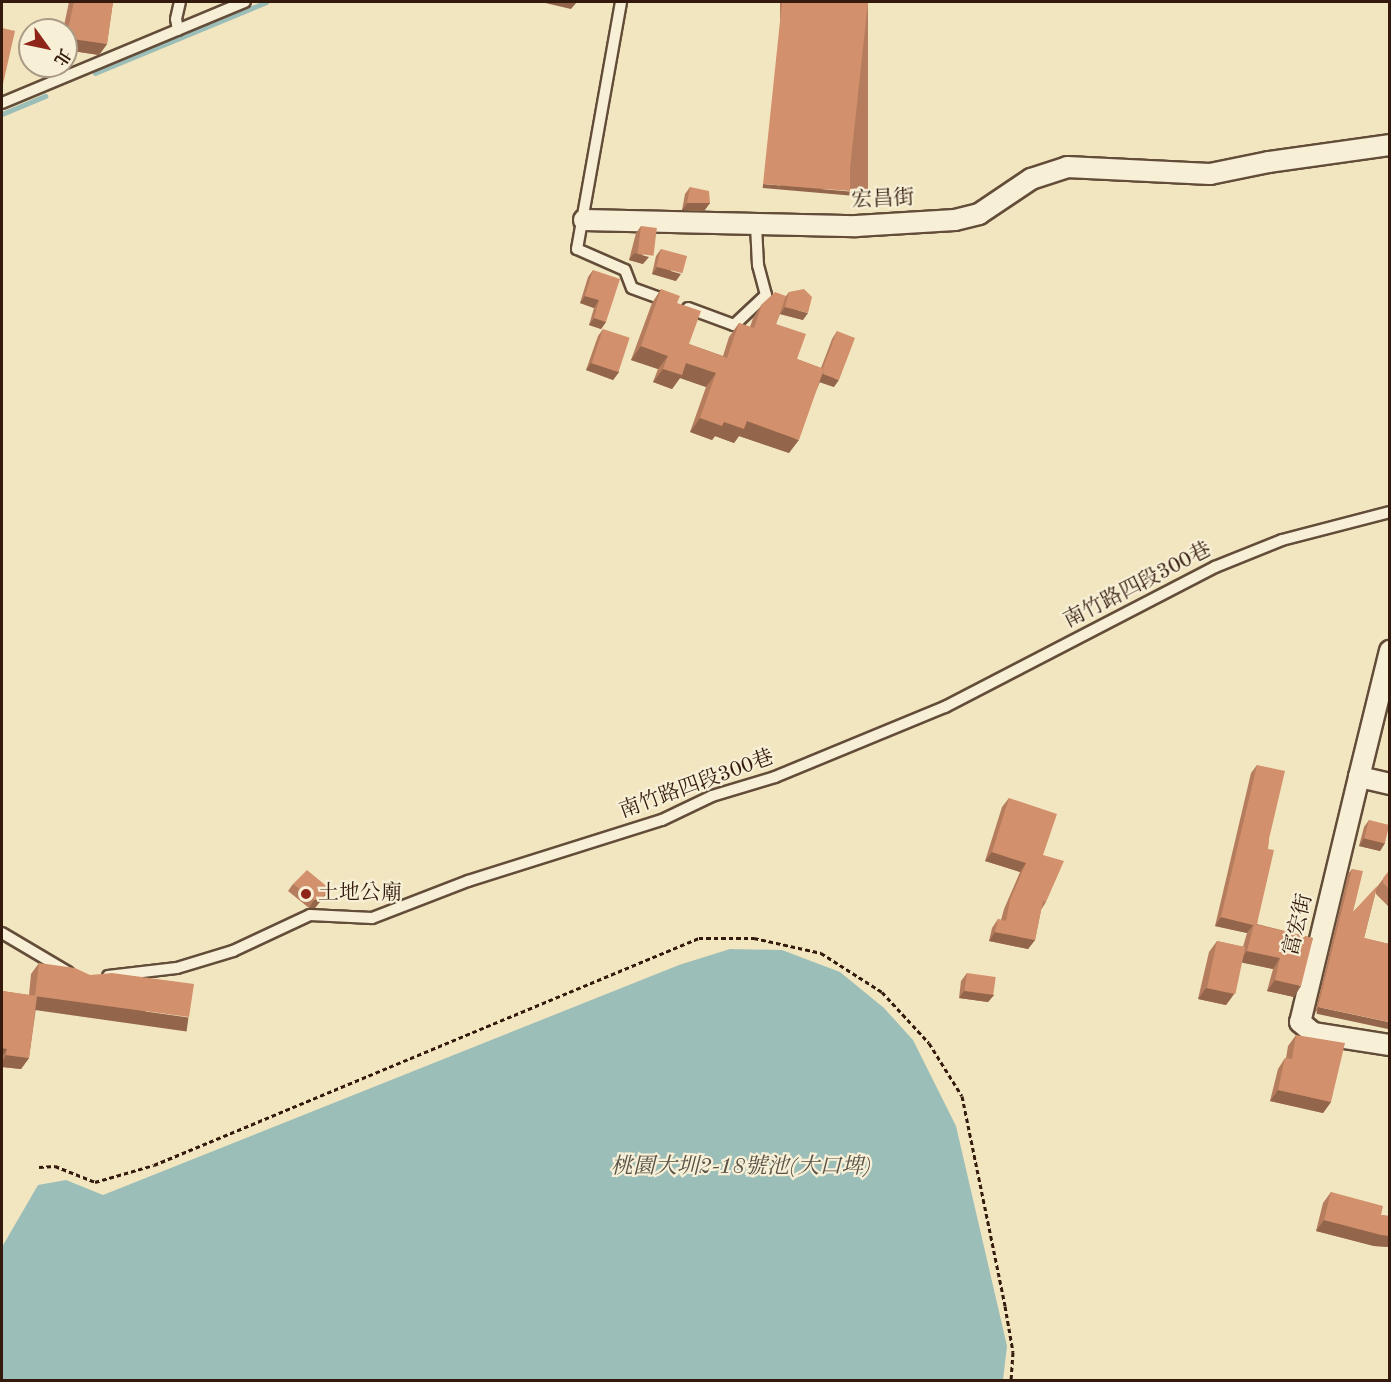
<!DOCTYPE html>
<html>
<head>
<meta charset="utf-8">
<style>
  body { margin:0 }
  #map { position:relative; width:1391px; height:1382px; overflow:hidden; background:#f2e6c0; font-family:"Old Standard TT","Noto Serif TC",serif }
  div>[style] { position:absolute }
  .water>* { inset:0; background:#9cbeb8 }
  .stream>* { height:5px; margin:-2.5px; padding:0 2.5px; transform-origin:2.5px; border-radius:2.5px; background:#9cbeb8 }
  .path>* { height:3px; margin-top:-1.5px; transform-origin:0; background:repeating-linear-gradient(90deg,#331a0c 0 4.5px,transparent 0 7.5px) }
  .roads { filter:drop-shadow(2px 0 #634d39) drop-shadow(-2px 0 #634d39) drop-shadow(0 2px #634d39) drop-shadow(0 -2px #634d39) }
  .lane>* { height:10px; margin:-5px; padding:0 5px; transform-origin:5px; border-radius:5px; background:#f7efd6 }
  .street>* { height:20px; margin:-10px; padding:0 10px; transform-origin:10px; border-radius:10px; background:#f7efd6 }
  .wall>* { inset:0; background:#b57d5d; transform-origin:0 0 }
  .shaded-wall>* { inset:0; background:#93664c; transform-origin:0 0 }
  .building>* { inset:0; background:#d2916c; transform-origin:0 0 }
  .dots>* { width:16px; height:16px; translate:-50% -50%; box-sizing:border-box; border:3px solid #f7efd6; border-radius:50% }
  span { translate:-50% -50%; white-space:nowrap; text-align:center; line-height:1.15; -webkit-text-stroke:4.5px #f7efd6; paint-order:stroke }
  .street-label { font-size:21px; color:#331a0c }
  .poi-label { font-size:21px; color:#331a0c }
  .left { translate:0 -50%; text-align:left }
  .water-label { font-size:22px; color:#585348; font-style:italic }
  .frame { position:absolute; inset:0; border:3px solid #331a0c; pointer-events:none }
  .north { position:absolute; left:18px; top:18px; width:60px; height:60px; box-sizing:border-box; background:#f7efd6; border:2px solid #a99a85; border-radius:50%; rotate:123deg; font-size:16px; font-weight:700; line-height:24px; text-align:center; color:#331a0c }
  .north::after { content:''; display:block; margin:auto; width:21px; height:27px; background:#8f2418; clip-path:polygon(50% 0,100% 100%,50% 72%,0 100%) }
</style>
</head>
<body>
<div id="map">
  <div class="water">
    <div style="clip-path:polygon(730px 949px,782px 950px,840px 972px,884px 1008px,913px 1040px,956px 1126px,1007px 1346px,1003px 1380px,2px 1380px,2px 1247px,38px 1185px,66px 1180px,103px 1195px,679px 965px)"></div>
  </div>
  <div class="stream">
    <div style="left:95px;top:73px;width:185px;rotate:-22.5deg"></div>
    <div style="left:2px;top:114px;width:47px;rotate:-22.7deg"></div>
  </div>
  <div class="path">
    <div style="left:39px;top:1167px;width:16px;rotate:-4deg"></div>
    <div style="left:55px;top:1166px;width:43px;rotate:21.8deg"></div>
    <div style="left:95px;top:1182px;width:61px;rotate:-16.1deg"></div>
    <div style="left:154px;top:1165px;width:590px;rotate:-22.61deg"></div>
    <div style="left:699px;top:938px;width:55px"></div>
    <div style="left:754px;top:938px;width:69px;rotate:12.6deg"></div>
    <div style="left:821px;top:953px;width:72px;rotate:32.6deg"></div>
    <div style="left:882px;top:992px;width:69px;rotate:47.3deg"></div>
    <div style="left:929px;top:1043px;width:62px;rotate:58.1deg"></div>
    <div style="left:962px;top:1096px;width:214px;rotate:78.4deg"></div>
    <div style="left:1005px;top:1306px;width:47px;rotate:80.1deg"></div>
    <div style="left:1013px;top:1352px;width:28px;rotate:94deg"></div>
  </div>
  <div class="roads">
    <div class="lane">
      <div style="left:621px;top:2px;width:251px;rotate:100.1deg"></div>
      <div style="left:577px;top:249px;width:52px;rotate:23.6deg"></div>
      <div style="left:625px;top:270px;width:19px;rotate:69deg"></div>
      <div style="left:632px;top:288px;width:38px;rotate:20deg"></div>
      <div style="left:178px;top:30px;width:11px;rotate:-100deg"></div>
      <div style="left:176px;top:19px;width:17px;rotate:-77deg"></div>
      <div style="left:2px;top:103px;width:263px;rotate:-22.6deg"></div>
      <div style="left:688px;top:308px;width:49px;rotate:20.3deg"></div>
      <div style="left:734px;top:325px;width:44px;rotate:-43.2deg"></div>
      <div style="left:766px;top:295px;width:31px;rotate:-105deg"></div>
      <div style="left:758px;top:265px;width:40px;rotate:-92.9deg"></div>
      <div style="left:2px;top:933px;width:77px;rotate:30.6deg"></div>
      <div style="left:108px;top:976px;width:69px;rotate:-6.6deg"></div>
      <div style="left:177px;top:968px;width:59px;rotate:-16.9deg"></div>
      <div style="left:233px;top:951px;width:85px;rotate:-25.1deg"></div>
      <div style="left:310px;top:915px;width:62px;rotate:2.8deg"></div>
      <div style="left:372px;top:918px;width:103px;rotate:-21.1deg"></div>
      <div style="left:468px;top:881px;width:203px;rotate:-17.5deg"></div>
      <div style="left:662px;top:820px;width:55px;rotate:-25.6deg"></div>
      <div style="left:712px;top:796px;width:66px;rotate:-16.8deg"></div>
      <div style="left:775px;top:777px;width:184px;rotate:-22.4deg"></div>
      <div style="left:945px;top:707px;width:304px;rotate:-27.4deg"></div>
      <div style="left:1215px;top:567px;width:72px;rotate:-21.9deg"></div>
      <div style="left:1282px;top:540px;width:112px;rotate:-14.5deg"></div>
    </div>
    <div class="street">
      <div style="left:584px;top:220px;width:272px;rotate:1.3deg"></div>
      <div style="left:856px;top:226px;width:99px;rotate:-3.5deg"></div>
      <div style="left:955px;top:220px;width:25px;rotate:-14deg"></div>
      <div style="left:979px;top:214px;width:63px;rotate:-33.9deg"></div>
      <div style="left:1031px;top:179px;width:38px;rotate:-18deg"></div>
      <div style="left:1067px;top:167px;width:143px;rotate:2.8deg"></div>
      <div style="left:1210px;top:174px;width:60px;rotate:-11.5deg"></div>
      <div style="left:1269px;top:162px;width:122px;rotate:-8deg"></div>
      <div style="left:1359px;top:777px;width:130px;rotate:-76.2deg"></div>
      <div style="left:1390px;top:784px;width:32px;rotate:-167deg"></div>
      <div style="left:1359px;top:777px;width:252px;rotate:103.5deg"></div>
      <div style="left:1300px;top:1022px;width:17px;rotate:40deg"></div>
      <div style="left:1313px;top:1033px;width:78px;rotate:8.9deg"></div>
    </div>
  </div>
  <div class="wall">
    <div style="clip-path:polygon(69px 2px,113px 2px,107px 44px,99px 55px,66px 50px,66px 30px,63px 30px)"></div>
    <div style="left:780px;top:2px;width:88px;height:187px"></div>
    <div style="clip-path:polygon(690px 187px,710px 203px,704px 211px,682px 210px,685px 194px)"></div>
    <div style="clip-path:polygon(641px 226px,643px 264px,629px 260px,636px 233px)"></div>
    <div style="clip-path:polygon(661px 249px,676px 281px,652px 274px,656px 256px)"></div>
    <div style="clip-path:polygon(593px 270px,606px 322px,601px 329px,589px 325px,594px 308px,580px 303px,588px 277px)"></div>
    <div style="clip-path:polygon(661px 289px,677px 303px,689px 344px,723px 356px,729px 337px,739px 323px,750px 327px,753px 318px,762px 304px,786px 296px,789px 292px,803px 320px,780px 314px,776px 324px,797px 359px,821px 368px,832px 339px,837px 331px,834px 387px,820px 382px,789px 453px,739px 436px,734px 443px,715px 436px,712px 440px,690px 432px,706px 387px,680px 378px,672px 389px,653px 382px,658px 369px,631px 360px,652px 303px)"></div>
    <div style="clip-path:polygon(603px 329px,619px 372px,613px 380px,586px 370px,598px 336px)"></div>
    <div style="clip-path:polygon(1257px 765px,1269px 839px,1257px 924px,1313px 938px,1294px 997px,1267px 991px,1273px 969px,1241px 962px,1234px 994px,1226px 1005px,1198px 999px,1209px 952px,1217px 941px,1243px 947px,1247px 933px,1215px 926px,1251px 773px)"></div>
    <div style="clip-path:polygon(1009px 798px,1043px 855px,1046px 902px,1041px 910px,1035px 940px,1028px 949px,989px 941px,992px 928px,998px 919px,1001px 920px,1004px 909px,1020px 872px,985px 861px,1002px 807px)"></div>
    <div style="clip-path:polygon(1369px 820px,1385px 843px,1380px 851px,1359px 846px,1364px 827px)"></div>
    <div style="clip-path:polygon(1352px 869px,1353px 912px,1377px 887px,1389px 871px,1389px 907px,1376px 894px,1376px 891px,1364px 938px,1389px 944px,1315px 1013px,1348px 874px)"></div>
    <div style="clip-path:polygon(293px 884px,330px 889px,315px 908px,309px 908px,288px 891px)"></div>
    <div style="clip-path:polygon(39px 963px,182px 1028px,36px 1008px,29px 1058px,21px 1069px,2px 1067px,2px 991px,29px 995px,31px 974px)"></div>
    <div style="clip-path:polygon(967px 973px,994px 995px,988px 1002px,959px 998px,961px 981px)"></div>
    <div style="clip-path:polygon(1296px 1035px,1331px 1102px,1323px 1113px,1270px 1101px,1278px 1069px,1285px 1058px,1286px 1058px,1288px 1046px)"></div>
    <div style="clip-path:polygon(1331px 1192px,1381px 1215px,1389px 1216px,1389px 1247px,1374px 1246px,1316px 1231px,1323px 1203px)"></div>
  </div>
  <div class="shaded-wall">
    <div style="clip-path:polygon(541px 2px,577px 2px,571px 9px)"></div>
    <div style="clip-path:polygon(66px 38px,107px 44px,99px 55px,66px 50px)"></div>
    <div style="left:763px;top:184px;width:87px;height:4px;rotate:5deg"></div>
    <div style="clip-path:polygon(687px 203px,710px 203px,704px 211px,682px 210px)"></div>
    <div style="clip-path:polygon(634px 253px,649px 257px,643px 264px,629px 260px)"></div>
    <div style="clip-path:polygon(657px 267px,681px 274px,676px 281px,652px 274px)"></div>
    <div style="clip-path:polygon(585px 296px,599px 300px,594px 308px,580px 303px)"></div>
    <div style="clip-path:polygon(785px 307px,808px 313px,803px 320px,780px 314px)"></div>
    <div style="clip-path:polygon(594px 318px,606px 322px,601px 329px,589px 325px)"></div>
    <div style="clip-path:polygon(641px 346px,668px 356px,658px 369px,631px 360px)"></div>
    <div style="clip-path:polygon(591px 363px,619px 372px,613px 380px,586px 370px)"></div>
    <div style="clip-path:polygon(686px 363px,716px 373px,706px 387px,680px 378px,672px 389px,653px 382px,663px 369px)"></div>
    <div style="clip-path:polygon(821px 373px,839px 380px,834px 387px,816px 381px)"></div>
    <div style="clip-path:polygon(700px 418px,724px 422px,747px 421px,799px 440px,789px 453px,739px 436px,734px 443px,715px 436px,712px 440px,690px 432px)"></div>
    <div style="clip-path:polygon(1364px 838px,1385px 843px,1380px 851px,1359px 846px)"></div>
    <div style="clip-path:polygon(992px 852px,1026px 863px,1020px 872px,985px 861px)"></div>
    <div style="clip-path:polygon(330px 889px,315px 908px,309px 908px,314px 900px)"></div>
    <div style="clip-path:polygon(1221px 917px,1253px 925px,1247px 933px,1215px 926px)"></div>
    <div style="clip-path:polygon(995px 932px,1035px 940px,1028px 949px,989px 941px)"></div>
    <div style="clip-path:polygon(1247px 951px,1280px 958px,1273px 969px,1239px 962px)"></div>
    <div style="clip-path:polygon(1275px 980px,1301px 986px,1294px 997px,1267px 991px)"></div>
    <div style="clip-path:polygon(1206px 988px,1234px 994px,1226px 1005px,1198px 999px)"></div>
    <div style="clip-path:polygon(964px 991px,994px 995px,988px 1002px,959px 998px)"></div>
    <div style="left:35px;top:996px;width:155px;height:14px;rotate:8deg"></div>
    <div style="left:1318px;top:1007px;width:73px;height:7px;rotate:12deg"></div>
    <div style="clip-path:polygon(2px 1048px,7px 1049px,2px 1057px)"></div>
    <div style="clip-path:polygon(6px 1055px,29px 1058px,21px 1069px,2px 1067px,2px 1062px)"></div>
    <div style="clip-path:polygon(1278px 1090px,1331px 1102px,1323px 1113px,1270px 1101px)"></div>
    <div style="clip-path:polygon(1324px 1220px,1389px 1236px,1389px 1247px,1374px 1246px,1316px 1231px)"></div>
  </div>
  <div class="building">
    <div style="clip-path:polygon(74px 2px,113px 2px,107px 44px,66px 38px)"></div>
    <div style="clip-path:polygon(782px 2px,868px 2px,850px 168px,850px 191px,763px 184px)"></div>
    <div style="clip-path:polygon(2px 28px,15px 31px,3px 84px,2px 83px)"></div>
    <div style="clip-path:polygon(690px 187px,709px 191px,710px 203px,687px 203px)"></div>
    <div style="left:641px;top:226px;width:16px;height:28px;rotate:7deg"></div>
    <div style="left:661px;top:249px;width:27px;height:18px;rotate:15deg"></div>
    <div style="clip-path:polygon(593px 270px,620px 279px,606px 322px,594px 318px,599px 300px,585px 296px)"></div>
    <div style="clip-path:polygon(661px 289px,680px 296px,677px 303px,701px 311px,689px 344px,727px 358px,739px 323px,754px 328px,762px 304px,775px 292px,786px 296px,776px 324px,806px 334px,797px 359px,824px 369px,799px 440px,747px 421px,744px 429px,724px 422px,722px 426px,700px 418px,716px 373px,686px 363px,682px 375px,663px 369px,668px 356px,641px 346px)"></div>
    <div style="clip-path:polygon(804px 289px,812px 297px,808px 313px,785px 307px,789px 292px)"></div>
    <div style="left:603px;top:329px;width:28px;height:36px;rotate:18deg"></div>
    <div style="clip-path:polygon(837px 331px,855px 338px,839px 380px,823px 374px,824px 369px,823px 368px)"></div>
    <div style="clip-path:polygon(1257px 765px,1285px 771px,1269px 839px,1268px 849px,1274px 850px,1257px 924px,1254px 924px,1253px 925px,1221px 917px)"></div>
    <div style="clip-path:polygon(1009px 798px,1057px 814px,1043px 855px,1064px 861px,1046px 902px,1043px 901px,1035px 940px,995px 932px,998px 919px,1006px 921px,1010px 900px,1026px 863px,992px 852px)"></div>
    <div style="left:1369px;top:820px;width:21px;height:19px;rotate:14deg"></div>
    <div style="clip-path:polygon(1352px 869px,1363px 871px,1353px 912px,1377px 886px,1364px 938px,1389px 944px,1389px 1022px,1318px 1007px)"></div>
    <div style="clip-path:polygon(307px 870px,330px 889px,320px 900px,314px 900px,293px 884px)"></div>
    <div style="clip-path:polygon(1389px 871px,1389px 889px,1383px 883px,1383px 878px)"></div>
    <div style="clip-path:polygon(1254px 924px,1313px 938px,1301px 986px,1275px 980px,1280px 958px,1247px 951px)"></div>
    <div style="left:1217px;top:941px;width:29px;height:48px;rotate:12deg"></div>
    <div style="clip-path:polygon(39px 963px,75px 968px,90px 975px,112px 973px,194px 984px,189px 1017px,35px 996px)"></div>
    <div style="left:967px;top:973px;width:29px;height:18px;rotate:8deg"></div>
    <div style="clip-path:polygon(2px 991px,37px 996px,29px 1058px,6px 1055px,7px 1049px,2px 1048px)"></div>
    <div style="clip-path:polygon(1296px 1035px,1345px 1043px,1331px 1102px,1278px 1090px,1285px 1058px,1292px 1059px)"></div>
    <div style="clip-path:polygon(1331px 1192px,1383px 1206px,1381px 1215px,1389px 1216px,1389px 1236px,1381px 1235px,1324px 1220px)"></div>
  </div>
  <div class="dots">
    <div style="left:306px;top:894px;background:#8f2418"></div>
  </div>
  <div class="street-label">
    <span style="left:883px;top:200px;rotate:-3deg">宏昌街</span>
    <span style="left:1138px;top:586px;rotate:-27deg">南竹路四段300巷</span>
    <span style="left:697px;top:785px;rotate:-20deg">南竹路四段300巷</span>
    <span style="left:1299px;top:925px;rotate:-76deg">富宏街</span>
  </div>
  <div class="poi-label">
    <span class="left" style="left:318px;top:894px">土地公廟</span>
  </div>
  <div class="water-label">
    <span style="left:741px;top:1168px">桃園大圳2-18號池(大口埤)</span>
  </div>
  <div class="frame"></div>
  <div class="north">北</div>
</div>
</body>
</html>
